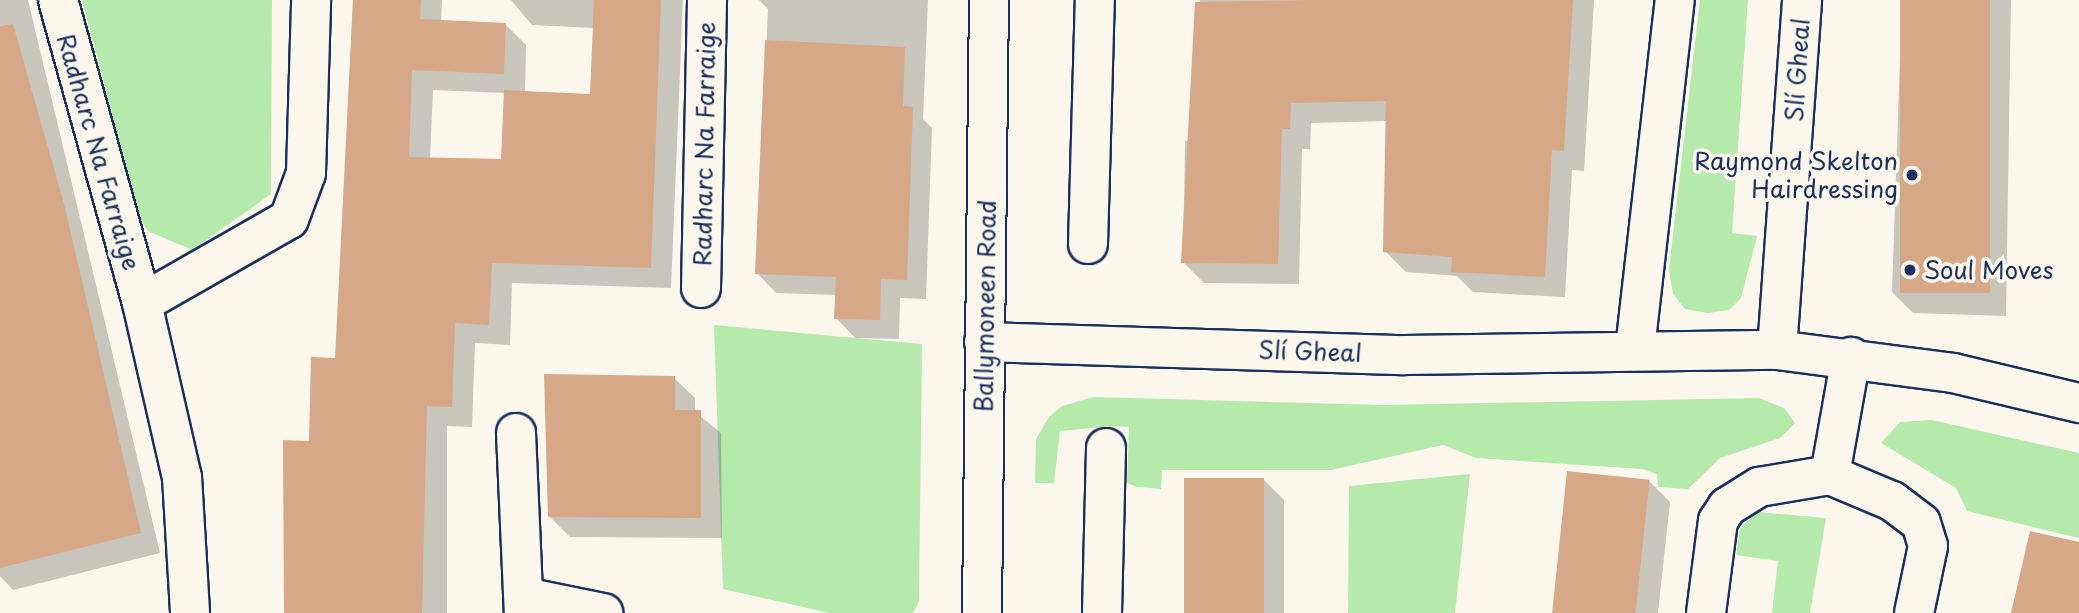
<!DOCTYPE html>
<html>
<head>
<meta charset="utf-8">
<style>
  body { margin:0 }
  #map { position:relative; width:2079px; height:613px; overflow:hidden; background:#fbf7ec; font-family:"Playpen Sans",sans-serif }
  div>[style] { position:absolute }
  .green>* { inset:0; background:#b6eaac }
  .shadow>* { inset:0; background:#0003 }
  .building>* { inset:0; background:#d6a888; transform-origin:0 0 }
  .roads { filter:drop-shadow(2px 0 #1b2f5e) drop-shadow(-2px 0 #1b2f5e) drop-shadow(0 2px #1b2f5e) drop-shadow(0 -2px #1b2f5e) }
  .street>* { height:38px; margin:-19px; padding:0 19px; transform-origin:19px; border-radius:19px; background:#fbf7ec }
  .secondary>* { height:38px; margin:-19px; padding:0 19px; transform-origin:19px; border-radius:19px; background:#fbf7ec }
  .dots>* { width:19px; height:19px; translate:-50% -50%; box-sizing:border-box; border:4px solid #fbf7ec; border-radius:50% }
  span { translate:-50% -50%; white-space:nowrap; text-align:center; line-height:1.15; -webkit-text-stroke:7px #fbf7ec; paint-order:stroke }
  .street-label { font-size:24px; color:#1b2f5e }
  .poi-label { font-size:24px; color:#1b2f5e }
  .right { translate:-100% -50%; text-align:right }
  .left { translate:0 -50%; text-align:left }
</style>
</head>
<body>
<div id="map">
  <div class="green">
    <div style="clip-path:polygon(82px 0,272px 0,271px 194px,192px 250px,148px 231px,139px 216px)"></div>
    <div style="clip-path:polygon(1700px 0,1748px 0,1732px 233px,1757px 236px,1741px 298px,1729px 310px,1708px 313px,1685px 309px,1673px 294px,1669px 269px)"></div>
    <div style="clip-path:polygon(714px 325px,922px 344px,919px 601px,913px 613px,830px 613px,723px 589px)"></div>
    <div style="clip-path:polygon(1093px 397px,1383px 405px,1759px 398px,1784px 408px,1795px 423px,1780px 438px,1720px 458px,1688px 489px,1658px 487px,1657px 474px,1642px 469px,1476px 458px,1443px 445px,1331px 470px,1162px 470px,1161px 489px,1137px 487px,1127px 483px,1129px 427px,1111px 426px,1060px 431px,1054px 483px,1035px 483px,1036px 439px,1049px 417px,1062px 406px)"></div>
    <div style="clip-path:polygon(1932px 420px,2079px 453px,2079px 538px,1967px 511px,1956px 488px,1881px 443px,1900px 422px)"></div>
    <div style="clip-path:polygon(1470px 474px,1455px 613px,1348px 613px,1349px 486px)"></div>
    <div style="clip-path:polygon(1758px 512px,1826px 518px,1810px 613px,1772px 613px,1778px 561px,1736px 555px,1740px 528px)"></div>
  </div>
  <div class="shadow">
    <div style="clip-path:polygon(0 0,28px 0,160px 553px,13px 590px,0 576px)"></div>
    <div style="clip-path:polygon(evenodd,353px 0,442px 0,441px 22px,505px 24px,526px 45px,525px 93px,592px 95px,594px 28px,532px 25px,511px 0,683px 0,671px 288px,512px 283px,510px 345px,475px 343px,472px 427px,447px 426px,447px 613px,285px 613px,310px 442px,337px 360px,353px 0,433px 90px,506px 93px,503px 161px,430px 159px,433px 90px)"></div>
    <div style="clip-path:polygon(759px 0,928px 0,923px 119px,932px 128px,926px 299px,900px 298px,899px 339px,855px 338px,836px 318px,837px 295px,776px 293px,757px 273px,768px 9px)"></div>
    <div style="clip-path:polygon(1200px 0,1594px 0,1584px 171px,1572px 170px,1565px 297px,1473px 292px,1457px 276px,1406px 272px,1385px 251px,1387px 121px,1311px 123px,1310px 149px,1302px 149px,1299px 284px,1204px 283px,1183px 262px,1185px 141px,1193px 141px)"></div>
    <div style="clip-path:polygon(1902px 0,2011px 0,2006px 316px,1913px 313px,1892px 292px)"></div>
    <div style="clip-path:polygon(674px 378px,695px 398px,695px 412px,721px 433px,722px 538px,570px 537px,549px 516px)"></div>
    <div style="clip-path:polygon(1263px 479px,1284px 500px,1284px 613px,1186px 613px)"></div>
    <div style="clip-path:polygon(1649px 481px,1670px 502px,1658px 613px,1553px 613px)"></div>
  </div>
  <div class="building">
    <div style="clip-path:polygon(353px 0,421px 0,420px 19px,506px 23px,504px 74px,412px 70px,409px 157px,501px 159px,504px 90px,590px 94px,594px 0,661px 0,651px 268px,492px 263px,489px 325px,455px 323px,452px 407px,427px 406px,422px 613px,284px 613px,283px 440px,309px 441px,311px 357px,335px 358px)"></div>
    <div style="clip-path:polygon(1314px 0,1573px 0,1564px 151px,1552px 150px,1545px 277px,1451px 272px,1452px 257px,1383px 252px,1386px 101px,1291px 103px,1290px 129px,1282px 129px,1278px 264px,1181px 263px,1195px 2px)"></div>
    <div style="left:1900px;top:0;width:90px;height:293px"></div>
    <div style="clip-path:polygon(13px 24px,64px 204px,141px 533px,0 568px,0 26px)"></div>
    <div style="clip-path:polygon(765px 40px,905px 47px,903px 106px,913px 107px,907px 280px,881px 279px,880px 320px,834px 319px,836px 277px,755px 274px)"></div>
    <div style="clip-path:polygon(544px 374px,675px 376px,675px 410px,701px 410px,701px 518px,548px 517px)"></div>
    <div style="left:1567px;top:471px;width:83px;height:143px;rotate:6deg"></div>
    <div style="left:1184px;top:478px;width:80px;height:135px"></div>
    <div style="clip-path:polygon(2030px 531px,2079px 542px,2079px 613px,2011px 613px)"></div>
  </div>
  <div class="roads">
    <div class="street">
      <div style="left:58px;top:0;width:314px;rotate:74.5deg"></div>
      <div style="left:142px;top:303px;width:179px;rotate:77.1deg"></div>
      <div style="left:182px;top:477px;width:136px;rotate:86.6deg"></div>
      <div style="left:1088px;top:244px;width:244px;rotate:-88.4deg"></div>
      <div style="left:701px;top:288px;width:288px;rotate:-88.8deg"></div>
      <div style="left:142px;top:303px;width:169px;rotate:-29.7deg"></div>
      <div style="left:289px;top:219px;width:49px;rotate:-69.7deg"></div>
      <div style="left:306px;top:173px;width:173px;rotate:-88.3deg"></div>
      <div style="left:984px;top:342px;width:420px;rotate:1.8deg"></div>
      <div style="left:1404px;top:355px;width:373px;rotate:-0.8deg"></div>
      <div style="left:1777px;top:350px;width:177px;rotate:7.4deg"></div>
      <div style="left:1953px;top:373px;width:130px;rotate:13.4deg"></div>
      <div style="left:1635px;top:349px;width:351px;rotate:-83.5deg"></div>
      <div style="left:1777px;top:350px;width:351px;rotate:-85.9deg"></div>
      <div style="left:516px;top:433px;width:180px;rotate:87.5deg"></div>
      <div style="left:1830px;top:475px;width:120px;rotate:-79.9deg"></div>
      <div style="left:524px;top:597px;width:81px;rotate:11.4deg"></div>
      <div style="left:1102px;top:613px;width:165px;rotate:-88.6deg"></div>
      <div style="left:1706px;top:613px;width:93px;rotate:-82.6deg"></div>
      <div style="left:1718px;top:521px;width:17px;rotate:-57deg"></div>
      <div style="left:1727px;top:507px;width:38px;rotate:-32deg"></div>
      <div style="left:1759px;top:487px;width:72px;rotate:-9.6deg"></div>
      <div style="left:1830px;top:475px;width:67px;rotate:22.8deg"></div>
      <div style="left:1892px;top:501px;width:36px;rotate:37deg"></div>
      <div style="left:1921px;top:523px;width:24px;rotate:73deg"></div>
      <div style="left:1928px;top:546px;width:68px;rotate:101.8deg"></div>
    </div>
    <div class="secondary">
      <div style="left:982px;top:613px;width:613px;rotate:-89.35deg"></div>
    </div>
  </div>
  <div class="dots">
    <div style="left:1912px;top:175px;background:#1b2f5e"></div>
    <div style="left:1910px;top:270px;background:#1b2f5e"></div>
  </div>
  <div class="street-label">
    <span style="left:1797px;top:70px;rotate:-86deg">Slí Gheal</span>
    <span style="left:704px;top:144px;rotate:-89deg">Radharc Na Farraige</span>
    <span style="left:99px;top:152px;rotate:74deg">Radharc Na Farraige</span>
    <span style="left:985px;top:306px;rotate:-89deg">Ballymoneen Road</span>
    <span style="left:1310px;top:351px;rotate:2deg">Slí Gheal</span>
  </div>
  <div class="poi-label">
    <span class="right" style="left:1898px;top:175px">Raymond Skelton<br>Hairdressing</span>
    <span class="left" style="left:1924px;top:270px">Soul Moves</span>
  </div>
</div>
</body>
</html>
